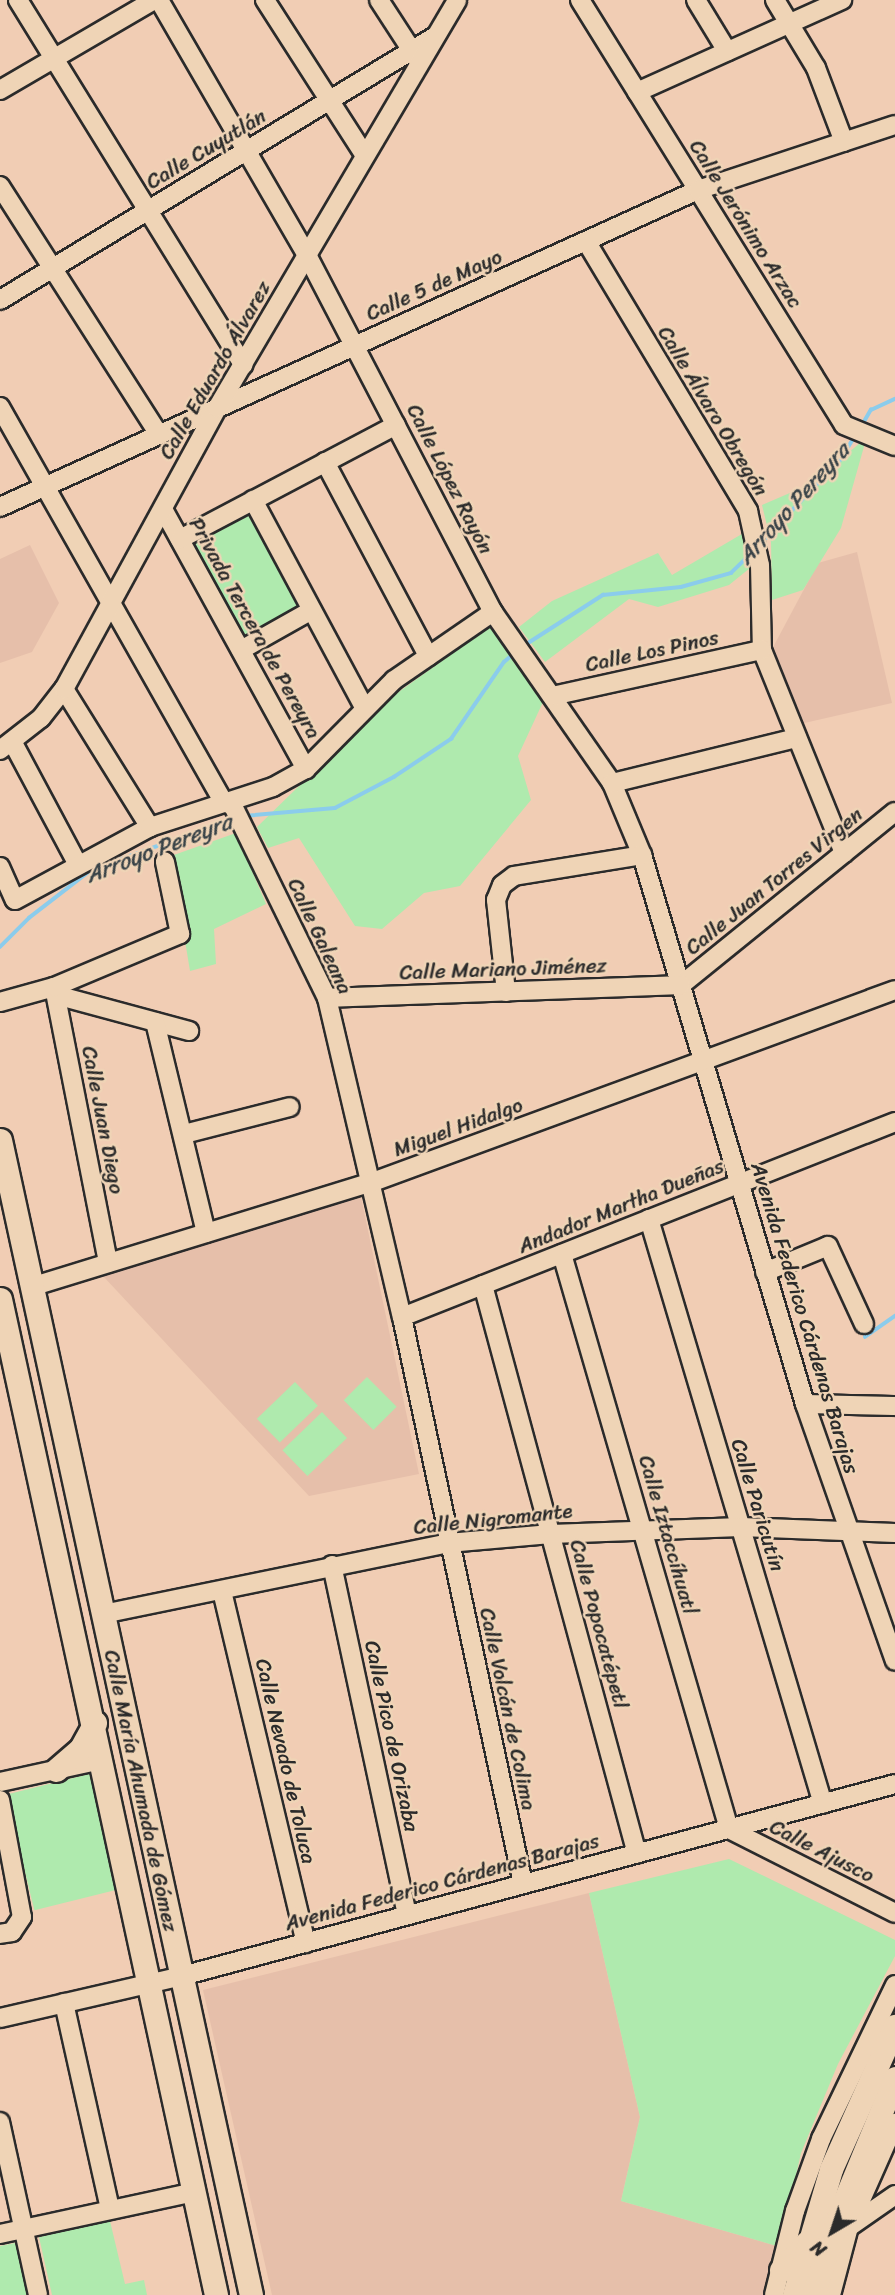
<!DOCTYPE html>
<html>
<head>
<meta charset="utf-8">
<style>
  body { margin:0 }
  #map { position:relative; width:895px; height:2295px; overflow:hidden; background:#f1cdb4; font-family:Sriracha,sans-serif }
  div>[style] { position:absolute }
  .built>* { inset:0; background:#e6bfaa }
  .green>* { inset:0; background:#afeaae; transform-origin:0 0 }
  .stream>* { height:3.5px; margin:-1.75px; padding:0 1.75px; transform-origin:1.75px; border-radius:1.75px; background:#8bccec }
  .roads { filter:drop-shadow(2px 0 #2b2b2b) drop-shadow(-2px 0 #2b2b2b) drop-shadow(0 2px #2b2b2b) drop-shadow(0 -2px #2b2b2b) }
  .minor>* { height:18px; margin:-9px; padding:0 9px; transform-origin:9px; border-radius:9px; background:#efd4b6 }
  .major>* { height:23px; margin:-11.5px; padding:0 11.5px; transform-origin:11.5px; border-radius:11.5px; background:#efd4b6 }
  span { translate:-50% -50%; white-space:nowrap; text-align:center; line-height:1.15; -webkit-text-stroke:5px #efd4b6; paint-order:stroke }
  .street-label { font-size:21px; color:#2b2b2b }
  .water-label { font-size:23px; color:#394348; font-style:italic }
  .north { position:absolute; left:797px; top:2197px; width:70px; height:70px; -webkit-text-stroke:5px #efd4b6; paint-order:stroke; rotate:219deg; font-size:19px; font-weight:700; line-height:28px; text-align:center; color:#2b2b2b }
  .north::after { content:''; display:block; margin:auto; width:24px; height:32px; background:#2b2b2b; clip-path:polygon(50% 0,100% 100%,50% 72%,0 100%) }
</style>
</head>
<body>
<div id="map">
  <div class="built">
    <div style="clip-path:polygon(30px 545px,59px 603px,32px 652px,0 663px,0 559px)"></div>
    <div style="clip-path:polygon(857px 552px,892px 703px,800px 724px,771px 651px,818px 563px)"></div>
    <div style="clip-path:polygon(361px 1197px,419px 1474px,309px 1496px,102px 1275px)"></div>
    <div style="clip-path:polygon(589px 1893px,640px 2117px,621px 2201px,780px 2247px,766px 2295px,272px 2295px,203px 1990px)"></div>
  </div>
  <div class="green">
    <div style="clip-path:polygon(861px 442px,865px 443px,841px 528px,803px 590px,772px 600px,771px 542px,762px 505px,813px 483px)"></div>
    <div style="left:252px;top:513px;width:107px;height:66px;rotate:62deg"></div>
    <div style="clip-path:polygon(747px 531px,755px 564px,729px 585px,658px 607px,629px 599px,545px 662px,519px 627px,552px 601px,658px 553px,672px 575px)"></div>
    <div style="clip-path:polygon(492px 625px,543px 702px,518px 756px,531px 800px,460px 886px,424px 893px,382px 929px,355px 926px,299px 838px,268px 848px,257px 827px,386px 701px)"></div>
    <div style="clip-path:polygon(236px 833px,266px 904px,214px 929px,216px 964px,190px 971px,171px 856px)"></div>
    <div style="left:367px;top:1377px;width:42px;height:33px;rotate:45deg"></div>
    <div style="left:295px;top:1382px;width:33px;height:53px;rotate:46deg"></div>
    <div style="left:322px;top:1412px;width:36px;height:55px;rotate:46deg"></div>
    <div style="left:93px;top:1773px;width:119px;height:90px;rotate:76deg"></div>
    <div style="clip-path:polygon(729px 1859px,895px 1940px,895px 1956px,838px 2064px,801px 2153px,780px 2247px,621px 2201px,640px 2117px,589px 1893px)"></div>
    <div style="clip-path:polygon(110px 2221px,125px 2284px,144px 2280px,147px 2295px,52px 2295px,39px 2237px)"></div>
    <div style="clip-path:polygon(20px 2242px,31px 2295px,0 2295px,0 2246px)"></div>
  </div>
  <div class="stream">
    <div style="left:861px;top:427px;width:20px;rotate:-60deg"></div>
    <div style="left:871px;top:410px;width:26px;rotate:-25deg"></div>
    <div style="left:761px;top:543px;width:115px;rotate:-46.4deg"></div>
    <div style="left:840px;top:460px;width:28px;rotate:-58deg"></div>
    <div style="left:525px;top:645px;width:93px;rotate:-32.7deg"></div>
    <div style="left:603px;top:595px;width:78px;rotate:-5.9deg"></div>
    <div style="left:681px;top:587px;width:52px;rotate:-15.6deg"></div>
    <div style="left:731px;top:573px;width:28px;rotate:-44deg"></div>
    <div style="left:244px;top:816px;width:91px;rotate:-5deg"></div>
    <div style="left:335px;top:808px;width:67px;rotate:-27.7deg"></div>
    <div style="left:394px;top:777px;width:69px;rotate:-33.7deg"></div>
    <div style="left:451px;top:739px;width:93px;rotate:-55.5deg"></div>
    <div style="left:504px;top:662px;width:16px;rotate:-40deg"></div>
    <div style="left:0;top:947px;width:41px;rotate:-45deg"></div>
    <div style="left:29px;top:918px;width:78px;rotate:-37.7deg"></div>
    <div style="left:91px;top:870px;width:151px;rotate:-19.8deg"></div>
    <div style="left:865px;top:1337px;width:37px;rotate:-35deg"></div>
  </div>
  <div class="roads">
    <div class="minor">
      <div style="left:18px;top:0;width:429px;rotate:58.3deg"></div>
      <div style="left:159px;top:0;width:295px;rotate:59.9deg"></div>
      <div style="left:307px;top:255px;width:403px;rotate:62.5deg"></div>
      <div style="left:493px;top:612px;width:208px;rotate:55.2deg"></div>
      <div style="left:612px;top:783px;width:78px;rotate:67.4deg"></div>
      <div style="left:642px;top:855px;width:573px;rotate:73.46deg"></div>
      <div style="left:805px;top:1404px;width:272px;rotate:70.7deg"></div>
      <div style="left:265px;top:0;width:185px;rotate:57.3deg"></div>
      <div style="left:379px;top:0;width:72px;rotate:57deg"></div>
      <div style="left:580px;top:0;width:500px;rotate:58.15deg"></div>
      <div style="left:844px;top:425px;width:55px;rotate:22.4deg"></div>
      <div style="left:696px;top:0;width:60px;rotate:58.7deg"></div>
      <div style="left:775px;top:0;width:79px;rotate:58.9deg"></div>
      <div style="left:816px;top:68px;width:79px;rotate:69.3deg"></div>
      <div style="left:0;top:90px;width:178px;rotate:-30.3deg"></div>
      <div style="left:637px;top:92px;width:225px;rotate:-24.2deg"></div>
      <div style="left:0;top:186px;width:295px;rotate:57.4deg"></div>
      <div style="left:586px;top:241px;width:315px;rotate:59deg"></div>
      <div style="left:748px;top:511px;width:55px;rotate:77.5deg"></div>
      <div style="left:760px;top:565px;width:85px;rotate:88.7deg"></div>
      <div style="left:762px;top:650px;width:219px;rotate:68deg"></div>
      <div style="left:0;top:300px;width:507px;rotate:-31.22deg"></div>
      <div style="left:0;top:407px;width:453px;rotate:60.5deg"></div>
      <div style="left:223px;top:801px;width:11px;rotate:27deg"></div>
      <div style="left:233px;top:806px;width:214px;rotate:63.9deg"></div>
      <div style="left:327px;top:998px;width:328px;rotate:76.8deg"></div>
      <div style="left:402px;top:1317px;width:580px;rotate:77.95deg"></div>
      <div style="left:325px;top:462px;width:220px;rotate:62deg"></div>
      <div style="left:253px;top:500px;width:235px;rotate:61.8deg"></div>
      <div style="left:0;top:507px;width:767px;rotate:-24.43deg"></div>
      <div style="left:698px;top:190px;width:207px;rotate:-18.3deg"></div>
      <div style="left:163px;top:509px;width:297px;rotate:61.2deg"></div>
      <div style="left:180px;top:539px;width:244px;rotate:-27.8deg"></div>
      <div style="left:241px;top:650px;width:81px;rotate:-29.4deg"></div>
      <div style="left:64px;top:689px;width:163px;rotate:58.1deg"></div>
      <div style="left:552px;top:696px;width:215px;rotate:-12.4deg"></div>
      <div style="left:13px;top:743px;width:136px;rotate:61.9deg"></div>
      <div style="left:0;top:750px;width:52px;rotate:-38deg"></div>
      <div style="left:41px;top:718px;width:37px;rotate:-52deg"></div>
      <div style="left:64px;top:689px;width:320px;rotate:-61.4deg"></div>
      <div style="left:217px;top:408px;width:473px;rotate:-59.5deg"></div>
      <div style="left:612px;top:783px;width:189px;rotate:-13.7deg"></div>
      <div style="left:0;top:867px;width:36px;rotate:66deg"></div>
      <div style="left:15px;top:900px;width:153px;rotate:-28.4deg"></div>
      <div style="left:150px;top:827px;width:129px;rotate:-18deg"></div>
      <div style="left:273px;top:787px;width:38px;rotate:-29deg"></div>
      <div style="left:306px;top:769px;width:125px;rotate:-45.3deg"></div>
      <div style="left:394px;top:680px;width:120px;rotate:-34.5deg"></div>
      <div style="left:681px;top:985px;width:275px;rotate:-39deg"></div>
      <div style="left:54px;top:987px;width:281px;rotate:78.9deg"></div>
      <div style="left:506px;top:992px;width:93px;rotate:-96.2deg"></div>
      <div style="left:496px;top:900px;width:16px;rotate:-68deg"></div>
      <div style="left:502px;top:885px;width:15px;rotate:-37deg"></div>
      <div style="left:514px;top:876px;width:130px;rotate:-9.3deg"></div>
      <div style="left:56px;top:995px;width:138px;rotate:15.1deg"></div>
      <div style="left:327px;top:998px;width:354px;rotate:-2.1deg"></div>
      <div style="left:0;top:1002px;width:56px;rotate:-15.5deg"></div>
      <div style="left:54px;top:987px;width:137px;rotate:-22.8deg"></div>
      <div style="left:180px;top:934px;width:74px;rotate:-101.8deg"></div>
      <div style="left:155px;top:1022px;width:217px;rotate:76.4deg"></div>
      <div style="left:184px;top:1134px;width:109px;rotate:-14.3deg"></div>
      <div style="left:649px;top:1219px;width:610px;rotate:73.44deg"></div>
      <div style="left:562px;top:1254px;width:599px;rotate:73.8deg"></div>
      <div style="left:729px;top:1829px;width:186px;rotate:26.8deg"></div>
      <div style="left:765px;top:1272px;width:68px;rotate:-22.4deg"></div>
      <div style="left:828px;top:1246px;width:86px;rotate:65.2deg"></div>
      <div style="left:483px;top:1285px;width:589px;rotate:74.86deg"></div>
      <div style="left:31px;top:1287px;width:355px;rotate:-17.1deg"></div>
      <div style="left:370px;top:1183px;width:559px;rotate:-20.18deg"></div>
      <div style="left:402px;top:1317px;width:530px;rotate:-21.58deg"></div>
      <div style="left:805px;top:1404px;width:90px;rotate:1.3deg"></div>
      <div style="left:332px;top:1565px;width:358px;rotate:77.9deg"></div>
      <div style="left:222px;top:1591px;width:362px;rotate:76.6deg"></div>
      <div style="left:103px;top:1614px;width:352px;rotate:-11.6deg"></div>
      <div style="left:448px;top:1543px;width:103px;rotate:-5deg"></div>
      <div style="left:551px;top:1534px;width:190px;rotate:-2.1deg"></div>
      <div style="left:741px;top:1527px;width:154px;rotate:2.2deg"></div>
      <div style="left:0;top:1782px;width:103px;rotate:-12.3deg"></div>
      <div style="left:0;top:1800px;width:119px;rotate:79.4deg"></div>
      <div style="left:22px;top:1917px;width:18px;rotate:124deg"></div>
      <div style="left:12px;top:1932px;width:12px;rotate:171deg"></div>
      <div style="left:64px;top:2003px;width:211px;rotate:77.4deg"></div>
      <div style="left:0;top:2018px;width:187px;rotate:-13deg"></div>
      <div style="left:182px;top:1976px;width:738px;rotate:-15.07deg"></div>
      <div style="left:0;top:2122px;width:177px;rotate:77.6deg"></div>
      <div style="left:849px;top:2227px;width:56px;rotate:-34.8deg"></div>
      <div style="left:0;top:2234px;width:199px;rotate:-12.2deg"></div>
      <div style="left:774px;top:2295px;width:87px;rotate:-76deg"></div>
      <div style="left:795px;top:2211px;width:77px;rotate:-70.1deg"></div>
      <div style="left:821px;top:2139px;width:171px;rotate:-64.3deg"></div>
      <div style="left:831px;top:2295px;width:70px;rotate:-75.2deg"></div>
      <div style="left:849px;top:2227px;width:114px;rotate:-66.1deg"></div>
    </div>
    <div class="major">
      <div style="left:0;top:1140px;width:1182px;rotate:77.74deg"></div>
      <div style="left:0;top:1299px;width:1019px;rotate:77.76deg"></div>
      <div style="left:56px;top:1770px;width:33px;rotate:-41deg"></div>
      <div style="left:81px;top:1748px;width:29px;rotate:-61deg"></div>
      <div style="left:781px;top:2270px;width:38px;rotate:-47deg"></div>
      <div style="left:794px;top:2295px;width:131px;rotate:-73.6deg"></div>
      <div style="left:831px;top:2169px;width:157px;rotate:-65.9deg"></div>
      <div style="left:813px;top:2295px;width:85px;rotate:-72.2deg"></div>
      <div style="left:839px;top:2214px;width:147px;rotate:-67.6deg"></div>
    </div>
  </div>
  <div class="street-label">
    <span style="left:206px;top:149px;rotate:-31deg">Calle Cuyutlán</span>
    <span style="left:746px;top:224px;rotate:58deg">Calle Jerónimo Arzac</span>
    <span style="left:434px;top:285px;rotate:-24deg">Calle 5 de Mayo</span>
    <span style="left:215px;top:370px;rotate:-60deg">Calle Eduardo Álvarez</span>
    <span style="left:713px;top:411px;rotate:59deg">Calle Álvaro Obregón</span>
    <span style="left:450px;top:479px;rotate:63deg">Calle López Rayón</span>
    <span style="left:255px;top:628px;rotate:61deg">Privada Tercera de Pereyra</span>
    <span style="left:652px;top:651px;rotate:-12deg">Calle Los Pinos</span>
    <span style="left:774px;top:881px;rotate:-39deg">Calle Juan Torres Virgen</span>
    <span style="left:320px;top:936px;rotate:65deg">Calle Galeana</span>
    <span style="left:503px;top:969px;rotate:-2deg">Calle Mariano Jiménez</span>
    <span style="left:103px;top:1120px;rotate:79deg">Calle Juan Diego</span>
    <span style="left:458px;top:1127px;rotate:-20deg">Miguel Hidalgo</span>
    <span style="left:621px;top:1206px;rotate:-22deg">Andador Martha Dueñas</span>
    <span style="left:805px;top:1318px;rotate:73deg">Avenida Federico Cárdenas Barajas</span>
    <span style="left:758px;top:1505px;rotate:73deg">Calle Paricutín</span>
    <span style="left:493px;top:1519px;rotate:-6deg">Calle Nigromante</span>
    <span style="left:668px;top:1535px;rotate:74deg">Calle Iztaccíhuatl</span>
    <span style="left:599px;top:1624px;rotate:75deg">Calle Popocatépetl</span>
    <span style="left:508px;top:1709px;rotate:78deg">Calle Volcán de Colima</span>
    <span style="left:392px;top:1736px;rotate:78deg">Calle Pico de Orizaba</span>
    <span style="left:286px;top:1761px;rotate:77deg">Calle Nevado de Toluca</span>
    <span style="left:141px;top:1791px;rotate:78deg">Calle María Ahumada de Gómez</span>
    <span style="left:822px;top:1851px;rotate:27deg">Calle Ajusco</span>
    <span style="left:442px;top:1882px;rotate:-15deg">Avenida Federico Cárdenas Barajas</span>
  </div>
  <div class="water-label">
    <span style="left:794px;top:504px;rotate:-48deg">Arroyo Pereyra</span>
    <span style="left:159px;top:849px;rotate:-21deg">Arroyo Pereyra</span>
  </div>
  <div class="north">N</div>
</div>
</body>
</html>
